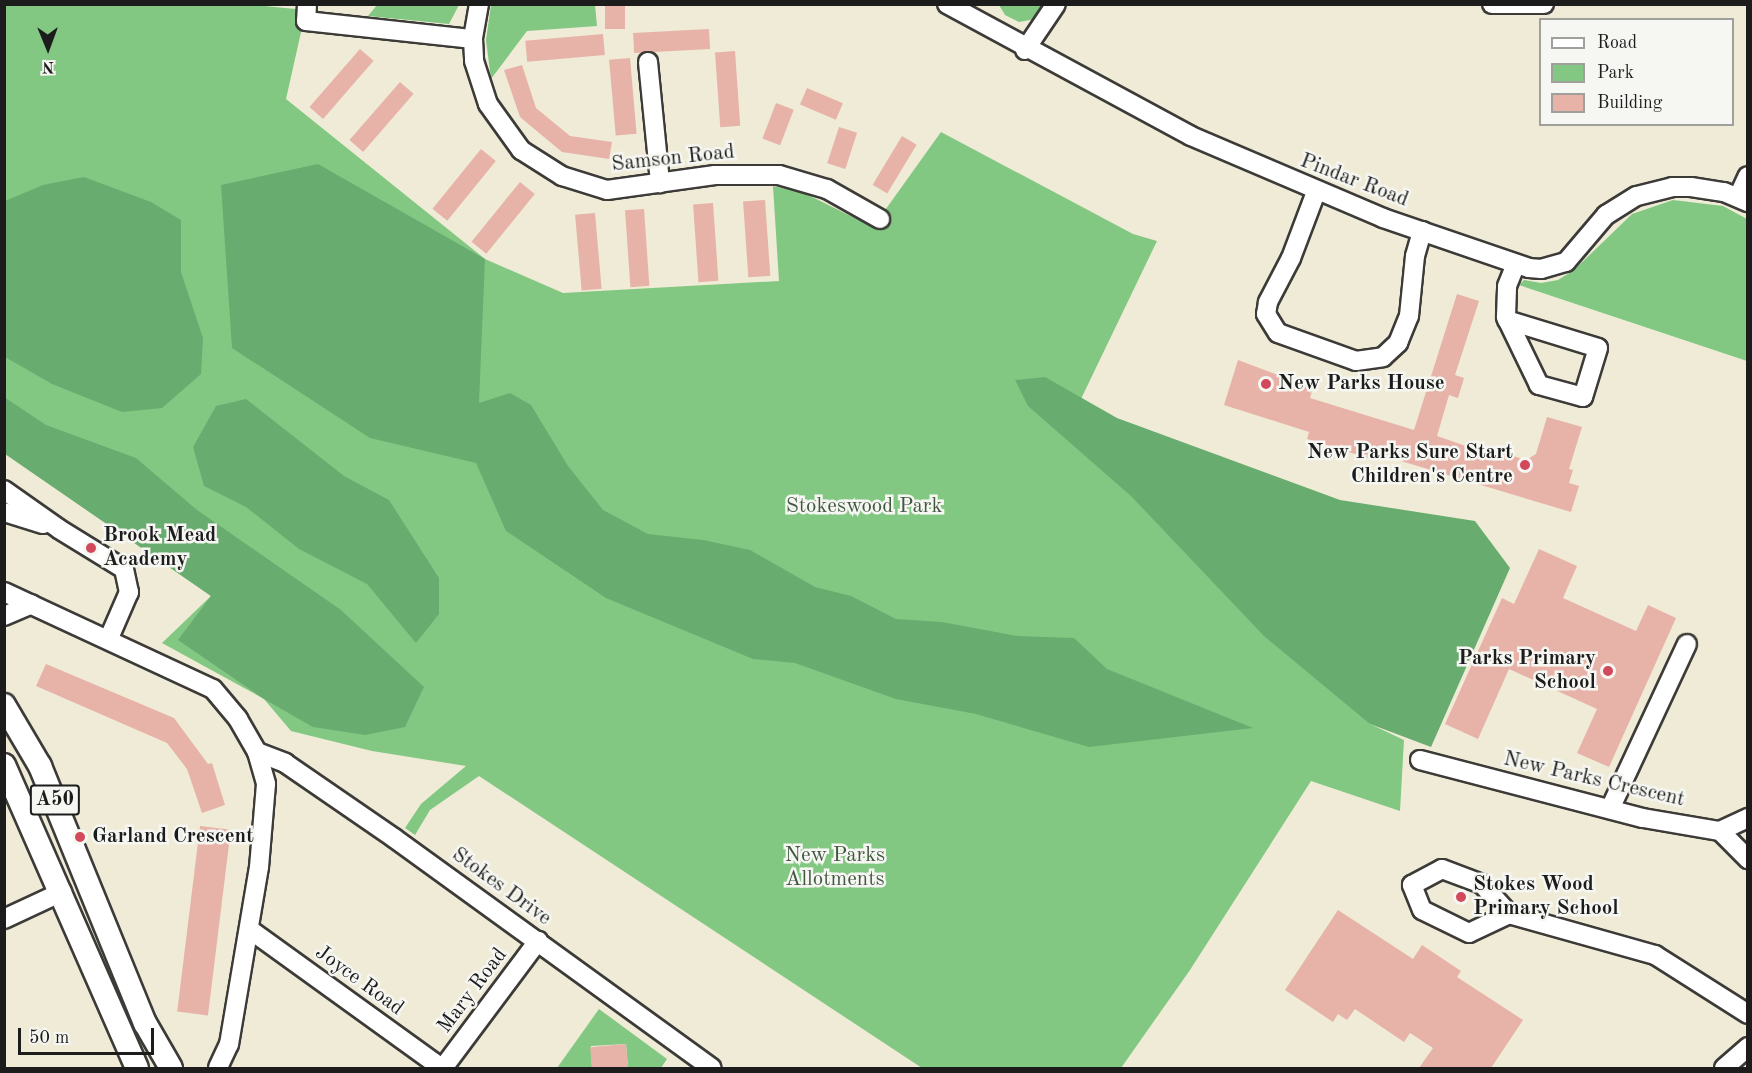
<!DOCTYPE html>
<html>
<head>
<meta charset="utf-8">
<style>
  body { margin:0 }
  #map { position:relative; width:1752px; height:1073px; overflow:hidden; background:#efebd6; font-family:"Old Standard TT",serif }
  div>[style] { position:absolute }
  .green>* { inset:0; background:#82c882 }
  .forest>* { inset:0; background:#69ac70 }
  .building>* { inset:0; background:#e7b3a8; transform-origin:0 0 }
  .roads { filter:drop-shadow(2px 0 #3c3b38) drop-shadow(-2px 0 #3c3b38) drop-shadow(0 2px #3c3b38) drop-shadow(0 -2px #3c3b38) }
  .minor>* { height:18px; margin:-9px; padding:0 9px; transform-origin:9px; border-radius:9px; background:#fff }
  .major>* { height:22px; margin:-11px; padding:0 11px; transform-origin:11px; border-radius:11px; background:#fff }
  .dots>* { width:16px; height:16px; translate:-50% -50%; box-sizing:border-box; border:3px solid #f6f6f2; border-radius:50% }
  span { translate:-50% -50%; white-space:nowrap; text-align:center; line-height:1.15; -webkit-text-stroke:5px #f6f6f2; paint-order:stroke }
  .shield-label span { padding:2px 4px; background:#f6f6f2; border:2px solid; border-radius:4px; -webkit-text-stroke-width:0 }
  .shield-label { font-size:20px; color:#1c1c1c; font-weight:700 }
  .street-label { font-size:21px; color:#1c1c1c }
  .poi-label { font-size:21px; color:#1c1c1c; font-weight:700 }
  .left { translate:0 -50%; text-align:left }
  .right { translate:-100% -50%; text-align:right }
  .park-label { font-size:21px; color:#405840 }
  .frame { position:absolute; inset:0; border:6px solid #1c1c1c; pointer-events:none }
  .legend { position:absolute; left:1539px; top:18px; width:195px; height:108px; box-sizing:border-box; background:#f6f6f2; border:2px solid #9f9f9c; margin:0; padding:8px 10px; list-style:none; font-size:18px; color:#1c1c1c }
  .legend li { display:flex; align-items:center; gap:12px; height:30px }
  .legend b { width:30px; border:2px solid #9f9f9c }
  .north { position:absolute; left:18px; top:18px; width:60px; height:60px; -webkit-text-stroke:4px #f6f6f2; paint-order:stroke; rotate:179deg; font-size:16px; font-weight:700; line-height:24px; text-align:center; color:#1c1c1c }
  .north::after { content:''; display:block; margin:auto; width:21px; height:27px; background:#1c1c1c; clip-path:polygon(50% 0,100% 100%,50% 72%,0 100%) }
  .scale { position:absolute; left:18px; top:1028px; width:136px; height:27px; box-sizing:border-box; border:3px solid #1c1c1c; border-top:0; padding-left:8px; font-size:18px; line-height:21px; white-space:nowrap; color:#1c1c1c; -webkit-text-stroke:4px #f6f6f2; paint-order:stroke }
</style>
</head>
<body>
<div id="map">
  <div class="green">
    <div style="clip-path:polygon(245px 4px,306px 10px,286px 99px,485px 259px,563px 293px,779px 281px,773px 186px,804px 193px,873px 227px,941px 132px,1133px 234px,1157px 241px,1080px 401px,1370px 724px,1404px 740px,1400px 811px,1311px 781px,1190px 970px,1121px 1068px,922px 1068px,479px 776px,430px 810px,415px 835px,405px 828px,421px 804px,466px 766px,372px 751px,291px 731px,264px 699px,162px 643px,211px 596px,5px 451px,5px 5px)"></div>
    <div style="clip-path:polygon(377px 5px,377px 4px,459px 5px,449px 24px,368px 16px)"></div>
    <div style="clip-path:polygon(491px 5px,595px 5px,597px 26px,527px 31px,491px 79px,486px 40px)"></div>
    <div style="clip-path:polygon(999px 5px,1047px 5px,1035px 19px,1019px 22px,1005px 15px)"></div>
    <div style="clip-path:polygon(1673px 200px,1723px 206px,1747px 219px,1747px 361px,1519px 285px,1524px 280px,1541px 283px,1558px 280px,1574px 270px,1632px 214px)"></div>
    <div style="clip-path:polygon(599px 1009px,667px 1059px,661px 1068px,628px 1068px,626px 1044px,591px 1046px,592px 1068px,557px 1068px)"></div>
  </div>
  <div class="forest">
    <div style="clip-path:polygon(318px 164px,485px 259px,479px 403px,510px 393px,531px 405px,568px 466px,603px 510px,648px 534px,703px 540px,750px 550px,815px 587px,851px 596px,896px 619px,942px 622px,1017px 636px,1074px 638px,1107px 669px,1253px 728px,1089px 747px,976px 714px,896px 699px,795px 663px,753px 659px,606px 598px,506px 531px,476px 463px,370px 438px,232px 348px,221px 185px)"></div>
    <div style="clip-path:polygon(84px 177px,151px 202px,181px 220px,181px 272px,203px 338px,201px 374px,162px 408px,122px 412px,52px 384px,5px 357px,5px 201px,43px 185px)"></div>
    <div style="clip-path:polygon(1045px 377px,1117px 418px,1340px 500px,1475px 521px,1510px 568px,1431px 747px,1370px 724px,1264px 636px,1131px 496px,1028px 406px,1015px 380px)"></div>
    <div style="clip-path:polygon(4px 397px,46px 425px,136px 458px,197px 510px,341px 610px,424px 687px,405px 727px,365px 735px,313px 727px,264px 699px,178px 640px,211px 596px,5px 454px)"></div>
    <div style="clip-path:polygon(246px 399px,344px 476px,389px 500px,439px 578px,439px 614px,416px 643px,367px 584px,299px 549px,246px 507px,204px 486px,193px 447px,216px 406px)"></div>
  </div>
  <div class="building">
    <div style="left:605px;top:4px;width:20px;height:25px"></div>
    <div style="left:709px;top:29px;width:20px;height:76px;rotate:87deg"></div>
    <div style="left:603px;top:34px;width:21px;height:78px;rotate:85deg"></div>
    <div style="left:360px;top:49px;width:18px;height:77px;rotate:41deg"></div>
    <div style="left:735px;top:51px;width:75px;height:20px;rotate:86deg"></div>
    <div style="left:630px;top:58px;width:76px;height:21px;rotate:85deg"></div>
    <div style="clip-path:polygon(522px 65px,536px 108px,570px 136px,612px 142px,609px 159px,562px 152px,520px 117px,504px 70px)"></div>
    <div style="left:400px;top:82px;width:18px;height:77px;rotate:41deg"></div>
    <div style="left:807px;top:88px;width:39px;height:18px;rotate:23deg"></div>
    <div style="left:776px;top:103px;width:19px;height:38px;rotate:21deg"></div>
    <div style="left:839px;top:127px;width:19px;height:38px;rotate:18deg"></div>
    <div style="left:902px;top:136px;width:17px;height:57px;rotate:31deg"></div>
    <div style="left:481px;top:149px;width:19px;height:77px;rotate:39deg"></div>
    <div style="left:520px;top:182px;width:19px;height:77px;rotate:39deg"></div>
    <div style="left:765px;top:200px;width:76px;height:22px;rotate:86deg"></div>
    <div style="left:713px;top:203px;width:78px;height:20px;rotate:86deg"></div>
    <div style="left:644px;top:209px;width:77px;height:19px;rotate:86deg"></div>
    <div style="left:595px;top:213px;width:76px;height:20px;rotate:85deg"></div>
    <div style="clip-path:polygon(1457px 294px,1479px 301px,1455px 375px,1464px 378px,1458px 398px,1449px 395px,1437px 436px,1492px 455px,1494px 450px,1526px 460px,1536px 454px,1547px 417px,1582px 427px,1569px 469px,1573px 470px,1569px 483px,1579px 486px,1571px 512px,1371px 452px,1368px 458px,1307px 439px,1309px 432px,1224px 405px,1238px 360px,1313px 388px,1310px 398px,1414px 430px)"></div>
    <div style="clip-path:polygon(1539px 549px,1577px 566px,1563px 598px,1636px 631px,1648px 605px,1676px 618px,1609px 767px,1577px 753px,1597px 709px,1509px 669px,1478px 739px,1445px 724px,1502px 598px,1514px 604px)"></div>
    <div style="clip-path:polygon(46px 664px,174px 718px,208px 764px,212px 763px,225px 805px,202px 813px,187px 769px,167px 743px,36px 686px)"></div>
    <div style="left:200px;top:826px;width:31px;height:187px;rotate:7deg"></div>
    <div style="clip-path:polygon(1338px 910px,1413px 959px,1422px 945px,1461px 971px,1457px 977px,1523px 1020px,1491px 1068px,1419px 1068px,1433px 1048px,1410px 1033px,1404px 1042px,1355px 1009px,1347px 1020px,1338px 1014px,1333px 1022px,1285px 990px)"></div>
    <div style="left:626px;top:1044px;width:24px;height:36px;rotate:85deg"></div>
  </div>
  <div class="roads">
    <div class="minor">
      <div style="left:307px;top:4px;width:17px;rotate:93deg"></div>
      <div style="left:306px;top:21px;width:168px;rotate:6.2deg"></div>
      <div style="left:479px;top:4px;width:36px;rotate:100deg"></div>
      <div style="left:473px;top:39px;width:22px;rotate:87deg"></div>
      <div style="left:474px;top:61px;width:45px;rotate:72deg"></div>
      <div style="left:488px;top:104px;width:57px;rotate:54.3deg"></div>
      <div style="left:521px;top:150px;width:49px;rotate:32.4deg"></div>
      <div style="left:562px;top:176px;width:47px;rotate:17.3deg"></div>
      <div style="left:607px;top:190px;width:109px;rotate:-7.9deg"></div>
      <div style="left:715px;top:175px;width:64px"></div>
      <div style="left:779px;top:175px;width:50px;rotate:16.3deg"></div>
      <div style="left:827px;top:189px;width:61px;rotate:29.5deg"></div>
      <div style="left:947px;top:4px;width:277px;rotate:28.4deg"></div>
      <div style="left:1191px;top:136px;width:209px;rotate:23.1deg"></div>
      <div style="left:1383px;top:218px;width:154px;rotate:18.9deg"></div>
      <div style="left:1529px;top:268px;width:12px;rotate:5deg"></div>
      <div style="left:1541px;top:269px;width:26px;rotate:-16deg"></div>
      <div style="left:1566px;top:262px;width:62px;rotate:-49.6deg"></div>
      <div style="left:1606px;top:215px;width:36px;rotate:-32deg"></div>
      <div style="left:1637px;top:196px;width:36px;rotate:-14deg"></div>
      <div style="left:1672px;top:187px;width:19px"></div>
      <div style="left:1691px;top:187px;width:33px;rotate:9deg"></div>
      <div style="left:1724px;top:192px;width:26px;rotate:23deg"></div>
      <div style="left:1492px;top:4px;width:52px"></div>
      <div style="left:1025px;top:50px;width:55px;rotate:-56deg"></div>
      <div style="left:648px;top:62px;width:122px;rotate:84.3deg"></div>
      <div style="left:1316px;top:192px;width:71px;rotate:110.7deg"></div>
      <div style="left:1291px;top:258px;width:50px;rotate:117.6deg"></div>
      <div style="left:1268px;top:302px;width:12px;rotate:99deg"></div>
      <div style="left:1266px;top:314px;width:22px;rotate:58deg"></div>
      <div style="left:1278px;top:333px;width:83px;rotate:19.7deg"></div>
      <div style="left:1356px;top:361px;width:27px;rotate:-8deg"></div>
      <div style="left:1383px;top:357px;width:21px;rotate:-43deg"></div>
      <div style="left:1398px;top:343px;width:29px;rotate:-68deg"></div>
      <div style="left:1409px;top:316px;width:60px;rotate:-84.3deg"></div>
      <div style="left:1415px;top:256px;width:26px;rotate:-74deg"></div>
      <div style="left:1738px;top:197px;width:23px;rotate:-65deg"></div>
      <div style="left:1507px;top:320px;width:95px;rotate:17.1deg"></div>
      <div style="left:1598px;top:348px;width:51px;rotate:107deg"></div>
      <div style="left:1583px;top:397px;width:46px;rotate:-164.7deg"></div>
      <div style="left:1539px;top:385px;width:76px;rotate:-115.9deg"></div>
      <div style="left:1506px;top:317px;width:31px;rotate:-88deg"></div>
      <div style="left:1507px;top:286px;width:24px;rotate:-68deg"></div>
      <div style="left:4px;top:490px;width:67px;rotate:35.3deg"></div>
      <div style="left:59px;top:529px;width:76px;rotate:31.6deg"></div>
      <div style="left:124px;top:569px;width:24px;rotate:78deg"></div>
      <div style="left:129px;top:592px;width:50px;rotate:113.5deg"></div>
      <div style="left:4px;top:512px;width:41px;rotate:17.1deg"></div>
      <div style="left:4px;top:592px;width:230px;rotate:24.9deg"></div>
      <div style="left:213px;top:689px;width:39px;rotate:50deg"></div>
      <div style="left:238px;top:719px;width:38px;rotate:60deg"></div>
      <div style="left:257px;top:752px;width:33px;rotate:74deg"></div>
      <div style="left:266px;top:784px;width:83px;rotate:94.8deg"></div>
      <div style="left:259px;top:867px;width:180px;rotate:99.6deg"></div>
      <div style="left:229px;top:1044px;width:26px;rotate:115deg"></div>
      <div style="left:4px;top:616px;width:30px;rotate:-23deg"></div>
      <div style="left:257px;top:752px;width:30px;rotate:21deg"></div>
      <div style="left:285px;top:763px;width:132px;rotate:34.5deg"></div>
      <div style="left:394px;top:838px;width:392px;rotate:35.9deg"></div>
      <div style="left:1420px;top:760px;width:230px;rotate:14.6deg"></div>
      <div style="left:1643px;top:818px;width:78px;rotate:9.6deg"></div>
      <div style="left:1720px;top:831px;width:40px;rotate:45deg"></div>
      <div style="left:1610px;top:809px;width:182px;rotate:-65deg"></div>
      <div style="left:1720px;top:831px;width:31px;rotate:-25deg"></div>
      <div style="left:1509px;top:914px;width:44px;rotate:154.6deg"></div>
      <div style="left:1469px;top:933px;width:52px;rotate:-153.9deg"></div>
      <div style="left:1422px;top:910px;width:27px;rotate:-112deg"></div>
      <div style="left:1412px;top:885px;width:34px;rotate:-28deg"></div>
      <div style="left:1442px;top:869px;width:43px;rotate:20.6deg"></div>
      <div style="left:1482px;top:884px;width:40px;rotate:48deg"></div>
      <div style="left:1509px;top:914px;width:152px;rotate:15.7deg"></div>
      <div style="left:1655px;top:955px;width:110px;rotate:32.4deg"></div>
      <div style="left:4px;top:919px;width:64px;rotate:-25deg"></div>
      <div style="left:249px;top:929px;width:238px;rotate:35.8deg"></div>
      <div style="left:443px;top:1068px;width:159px;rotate:-53.2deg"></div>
      <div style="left:1724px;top:1068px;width:32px;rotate:-41deg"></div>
    </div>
    <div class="major">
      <div style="left:4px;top:705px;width:71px;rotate:59.5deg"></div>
      <div style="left:40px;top:766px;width:278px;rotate:67.8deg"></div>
      <div style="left:145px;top:1023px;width:52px;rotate:60deg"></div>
      <div style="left:4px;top:765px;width:331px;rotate:66.3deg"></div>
    </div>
  </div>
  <div class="dots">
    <div style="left:1266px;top:384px;background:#d1495b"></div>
    <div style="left:1525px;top:465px;background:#d1495b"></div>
    <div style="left:91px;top:548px;background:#d1495b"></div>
    <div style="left:1608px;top:671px;background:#d1495b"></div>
    <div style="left:80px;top:837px;background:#d1495b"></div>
    <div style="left:1461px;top:897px;background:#d1495b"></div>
  </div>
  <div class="shield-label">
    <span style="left:55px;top:800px">A50</span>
  </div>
  <div class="street-label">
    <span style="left:673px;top:159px;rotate:-6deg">Samson Road</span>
    <span style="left:1354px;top:181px;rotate:21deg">Pindar Road</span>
    <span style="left:1594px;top:780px;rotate:13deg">New Parks Crescent</span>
    <span style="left:501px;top:887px;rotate:36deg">Stokes Drive</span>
    <span style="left:359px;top:981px;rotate:36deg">Joyce Road</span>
    <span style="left:473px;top:991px;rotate:-53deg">Mary Road</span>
  </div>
  <div class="poi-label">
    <span class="left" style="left:1278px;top:384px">New Parks House</span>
    <span class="right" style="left:1513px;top:465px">New Parks Sure Start<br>Children's Centre</span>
    <span class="left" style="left:103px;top:548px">Brook Mead<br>Academy</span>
    <span class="right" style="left:1596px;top:671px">Parks Primary<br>School</span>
    <span class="left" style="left:92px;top:837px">Garland Crescent</span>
    <span class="left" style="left:1473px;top:897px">Stokes Wood<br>Primary School</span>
  </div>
  <div class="park-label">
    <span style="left:864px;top:507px">Stokeswood Park</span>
    <span style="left:835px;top:868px">New Parks<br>Allotments</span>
  </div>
  <div class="frame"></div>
  <ul class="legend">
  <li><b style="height:8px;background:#fff"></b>Road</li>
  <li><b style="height:16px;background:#82c882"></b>Park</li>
  <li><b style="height:16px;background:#e7b3a8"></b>Building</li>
  </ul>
  <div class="north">N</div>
  <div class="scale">50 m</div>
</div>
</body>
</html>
